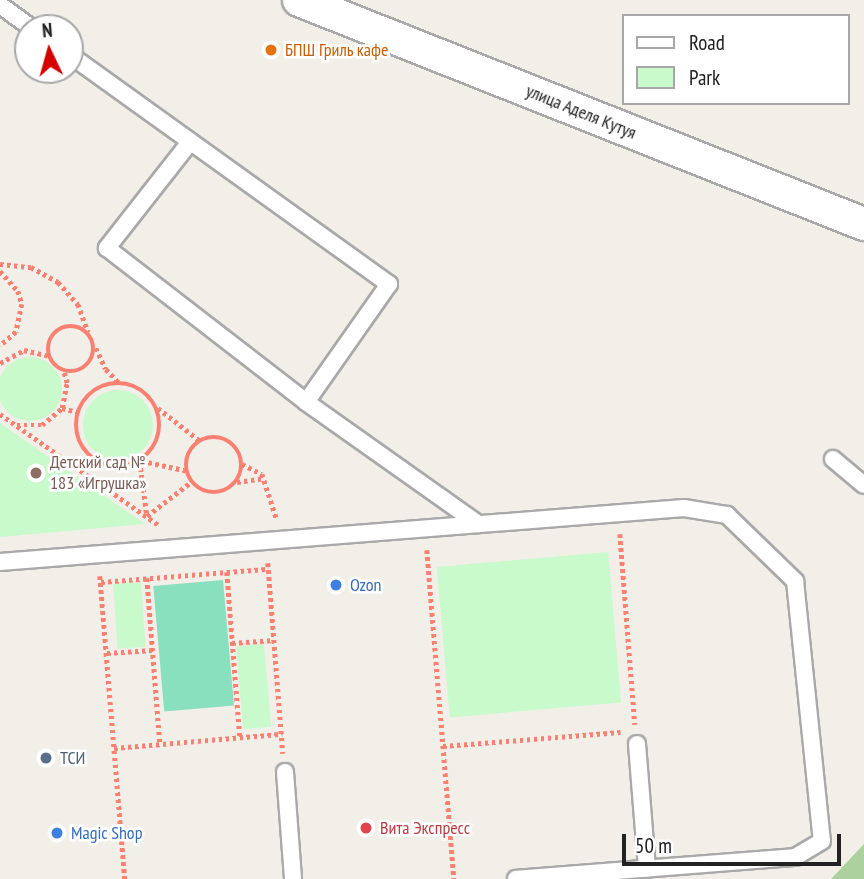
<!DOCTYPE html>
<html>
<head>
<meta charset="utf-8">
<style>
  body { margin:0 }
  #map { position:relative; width:864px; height:879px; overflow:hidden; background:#f2efe9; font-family:"PT Sans Narrow",sans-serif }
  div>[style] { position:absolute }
  .forest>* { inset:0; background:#add19e }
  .park>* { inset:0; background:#c8facc; transform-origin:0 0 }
  .round { border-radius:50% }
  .pitch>* { inset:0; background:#88e0be; transform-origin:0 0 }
  .path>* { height:4.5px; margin-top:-2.25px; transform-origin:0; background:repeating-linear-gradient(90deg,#fa8072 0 3.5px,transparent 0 7px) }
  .path>.ring { margin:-2.25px; padding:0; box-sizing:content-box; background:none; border:4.5px solid #fa8072; border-radius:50% }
  .roads { filter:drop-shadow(2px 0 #a9a9a9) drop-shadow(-2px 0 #a9a9a9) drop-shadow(0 2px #a9a9a9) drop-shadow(0 -2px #a9a9a9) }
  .service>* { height:16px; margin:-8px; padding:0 8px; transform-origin:8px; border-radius:8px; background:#fff }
  .minor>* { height:32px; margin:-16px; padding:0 16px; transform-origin:16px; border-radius:16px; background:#fff }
  .dots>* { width:19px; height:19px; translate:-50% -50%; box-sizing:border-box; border:4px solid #fff; border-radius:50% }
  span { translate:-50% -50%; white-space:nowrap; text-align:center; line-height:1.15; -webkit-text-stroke:5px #fff; paint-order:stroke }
  .food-label { font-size:18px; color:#c56008 }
  .left { translate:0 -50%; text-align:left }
  .street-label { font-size:18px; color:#222 }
  .education-label { font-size:18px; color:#785e54 }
  .shop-label { font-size:18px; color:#366cbe }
  .service-label { font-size:18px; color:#4e5e75 }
  .health-label { font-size:18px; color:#be3a42 }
  .legend { position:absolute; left:622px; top:14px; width:228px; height:91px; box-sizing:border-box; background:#fff; border:2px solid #a7a7a7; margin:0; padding:9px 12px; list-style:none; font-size:21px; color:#222 }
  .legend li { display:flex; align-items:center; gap:14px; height:35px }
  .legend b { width:35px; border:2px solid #a7a7a7 }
  .north { position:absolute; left:14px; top:14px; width:70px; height:70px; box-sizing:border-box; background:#fff; border:2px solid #a7a7a7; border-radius:50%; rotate:355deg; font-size:19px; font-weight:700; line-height:28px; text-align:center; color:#222 }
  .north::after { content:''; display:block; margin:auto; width:24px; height:32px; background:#d40000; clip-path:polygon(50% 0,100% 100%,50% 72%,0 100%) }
  .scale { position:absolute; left:622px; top:834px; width:219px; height:32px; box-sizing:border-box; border:4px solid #222; border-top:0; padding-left:9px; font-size:21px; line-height:24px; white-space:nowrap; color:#222; -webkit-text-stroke:5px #fff; paint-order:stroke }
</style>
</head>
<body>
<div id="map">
  <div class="forest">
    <div style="clip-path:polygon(864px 844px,864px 879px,831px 879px)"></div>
  </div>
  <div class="park">
    <div class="round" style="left:-2px;top:357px;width:64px;height:64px"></div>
    <div class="round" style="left:83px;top:390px;width:70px;height:70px"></div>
    <div style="clip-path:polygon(0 423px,145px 524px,0 537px)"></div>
    <div style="left:608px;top:552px;width:151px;height:172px;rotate:85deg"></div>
    <div style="left:141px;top:582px;width:65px;height:28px;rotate:86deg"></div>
    <div style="left:264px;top:644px;width:83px;height:28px;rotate:85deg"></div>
  </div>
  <div class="pitch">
    <div style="left:223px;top:580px;width:126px;height:70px;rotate:85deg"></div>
  </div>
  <div class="path">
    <div style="left:0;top:264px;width:31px;rotate:6deg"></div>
    <div style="left:31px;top:267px;width:31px;rotate:29deg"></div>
    <div style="left:58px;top:282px;width:30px;rotate:48deg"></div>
    <div style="left:78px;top:304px;width:30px;rotate:70deg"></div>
    <div style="left:0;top:271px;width:27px;rotate:48deg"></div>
    <div style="left:18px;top:291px;width:14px;rotate:73deg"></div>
    <div style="left:22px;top:304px;width:29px;rotate:102deg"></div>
    <div style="left:16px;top:332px;width:21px;rotate:139deg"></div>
    <div class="ring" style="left:48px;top:326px;width:41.5px;height:41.5px"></div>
    <div style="left:96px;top:348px;width:23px;rotate:65deg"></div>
    <div style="left:106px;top:369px;width:19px;rotate:47deg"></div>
    <div style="left:0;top:363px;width:27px;rotate:-28deg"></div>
    <div style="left:24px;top:350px;width:26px;rotate:13deg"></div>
    <div class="ring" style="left:76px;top:383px;width:79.5px;height:79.5px"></div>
    <div style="left:62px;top:408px;width:16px;rotate:15deg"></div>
    <div style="left:158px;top:408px;width:52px;rotate:38deg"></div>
    <div style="left:0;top:414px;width:195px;rotate:35deg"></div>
    <div style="left:17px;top:425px;width:25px"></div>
    <div style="left:42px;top:425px;width:26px;rotate:-40deg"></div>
    <div style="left:62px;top:408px;width:25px;rotate:-79deg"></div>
    <div style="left:67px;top:383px;width:14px;rotate:-107deg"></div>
    <div class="ring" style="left:186px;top:437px;width:51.5px;height:51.5px"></div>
    <div style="left:242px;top:464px;width:22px;rotate:27deg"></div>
    <div style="left:262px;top:474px;width:48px;rotate:71.9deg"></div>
    <div style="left:186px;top:471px;width:47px;rotate:-167.7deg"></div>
    <div style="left:140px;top:461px;width:55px;rotate:82.7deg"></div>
    <div style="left:147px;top:516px;width:56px;rotate:-37.7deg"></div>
    <div style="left:237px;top:482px;width:27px;rotate:-8deg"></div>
    <div style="left:620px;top:534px;width:191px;rotate:85.5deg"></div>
    <div style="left:427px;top:550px;width:330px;rotate:85.3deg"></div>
    <div style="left:268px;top:563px;width:191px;rotate:85.5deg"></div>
    <div style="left:227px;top:572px;width:167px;rotate:85.5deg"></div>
    <div style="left:100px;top:576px;width:304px;rotate:85.3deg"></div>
    <div style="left:147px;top:578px;width:167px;rotate:85.5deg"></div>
    <div style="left:101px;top:582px;width:168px;rotate:-4.5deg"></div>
    <div style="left:232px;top:643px;width:42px;rotate:-4.1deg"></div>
    <div style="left:107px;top:653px;width:45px;rotate:-3.8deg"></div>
    <div style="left:443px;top:746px;width:178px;rotate:-4.5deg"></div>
    <div style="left:114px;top:748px;width:169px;rotate:-4.8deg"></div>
  </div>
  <div class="roads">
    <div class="service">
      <div style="left:0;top:5px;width:39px;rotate:36deg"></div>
      <div style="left:70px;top:55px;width:393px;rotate:35.7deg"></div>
      <div style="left:389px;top:284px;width:144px;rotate:125.1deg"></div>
      <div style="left:190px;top:142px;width:135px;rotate:128.1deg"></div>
      <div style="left:107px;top:248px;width:252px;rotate:37.7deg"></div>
      <div style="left:306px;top:402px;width:211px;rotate:35.3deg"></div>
      <div style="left:833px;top:459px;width:40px;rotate:40deg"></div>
      <div style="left:0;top:562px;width:686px;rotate:-4.51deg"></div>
      <div style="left:684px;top:508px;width:44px;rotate:9.2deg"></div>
      <div style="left:727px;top:515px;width:95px;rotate:44.1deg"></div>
      <div style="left:795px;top:581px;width:261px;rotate:84.1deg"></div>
      <div style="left:822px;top:841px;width:31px;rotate:149deg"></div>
      <div style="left:795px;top:857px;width:280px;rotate:175.5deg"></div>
      <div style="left:637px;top:744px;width:125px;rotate:85.4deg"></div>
      <div style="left:285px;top:772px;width:107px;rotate:85.7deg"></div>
    </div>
    <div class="minor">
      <div style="left:299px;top:0;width:608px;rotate:21.63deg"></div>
    </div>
  </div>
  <div class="dots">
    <div style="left:271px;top:50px;background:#e8710a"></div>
    <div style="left:36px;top:473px;background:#8d6e63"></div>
    <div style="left:336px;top:585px;background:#3f7fe0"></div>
    <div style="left:46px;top:758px;background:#5c6f8a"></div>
    <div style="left:366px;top:828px;background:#e0444e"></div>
    <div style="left:57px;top:833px;background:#3f7fe0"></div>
  </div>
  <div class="food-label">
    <span class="left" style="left:285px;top:50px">БПШ Гриль кафе</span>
  </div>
  <div class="street-label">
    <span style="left:581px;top:112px;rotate:22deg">улица Аделя Кутуя</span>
  </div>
  <div class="education-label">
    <span class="left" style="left:50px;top:473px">Детский сад №<br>183 «Игрушка»</span>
  </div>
  <div class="shop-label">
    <span class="left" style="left:350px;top:585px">Ozon</span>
    <span class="left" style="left:71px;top:833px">Magic Shop</span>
  </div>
  <div class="service-label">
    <span class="left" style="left:60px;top:758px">ТСИ</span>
  </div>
  <div class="health-label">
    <span class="left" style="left:380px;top:828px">Вита Экспресс</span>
  </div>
  <ul class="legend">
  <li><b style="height:9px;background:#fff"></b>Road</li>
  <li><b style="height:19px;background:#c8facc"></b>Park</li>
  </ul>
  <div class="north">N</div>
  <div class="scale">50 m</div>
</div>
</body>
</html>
